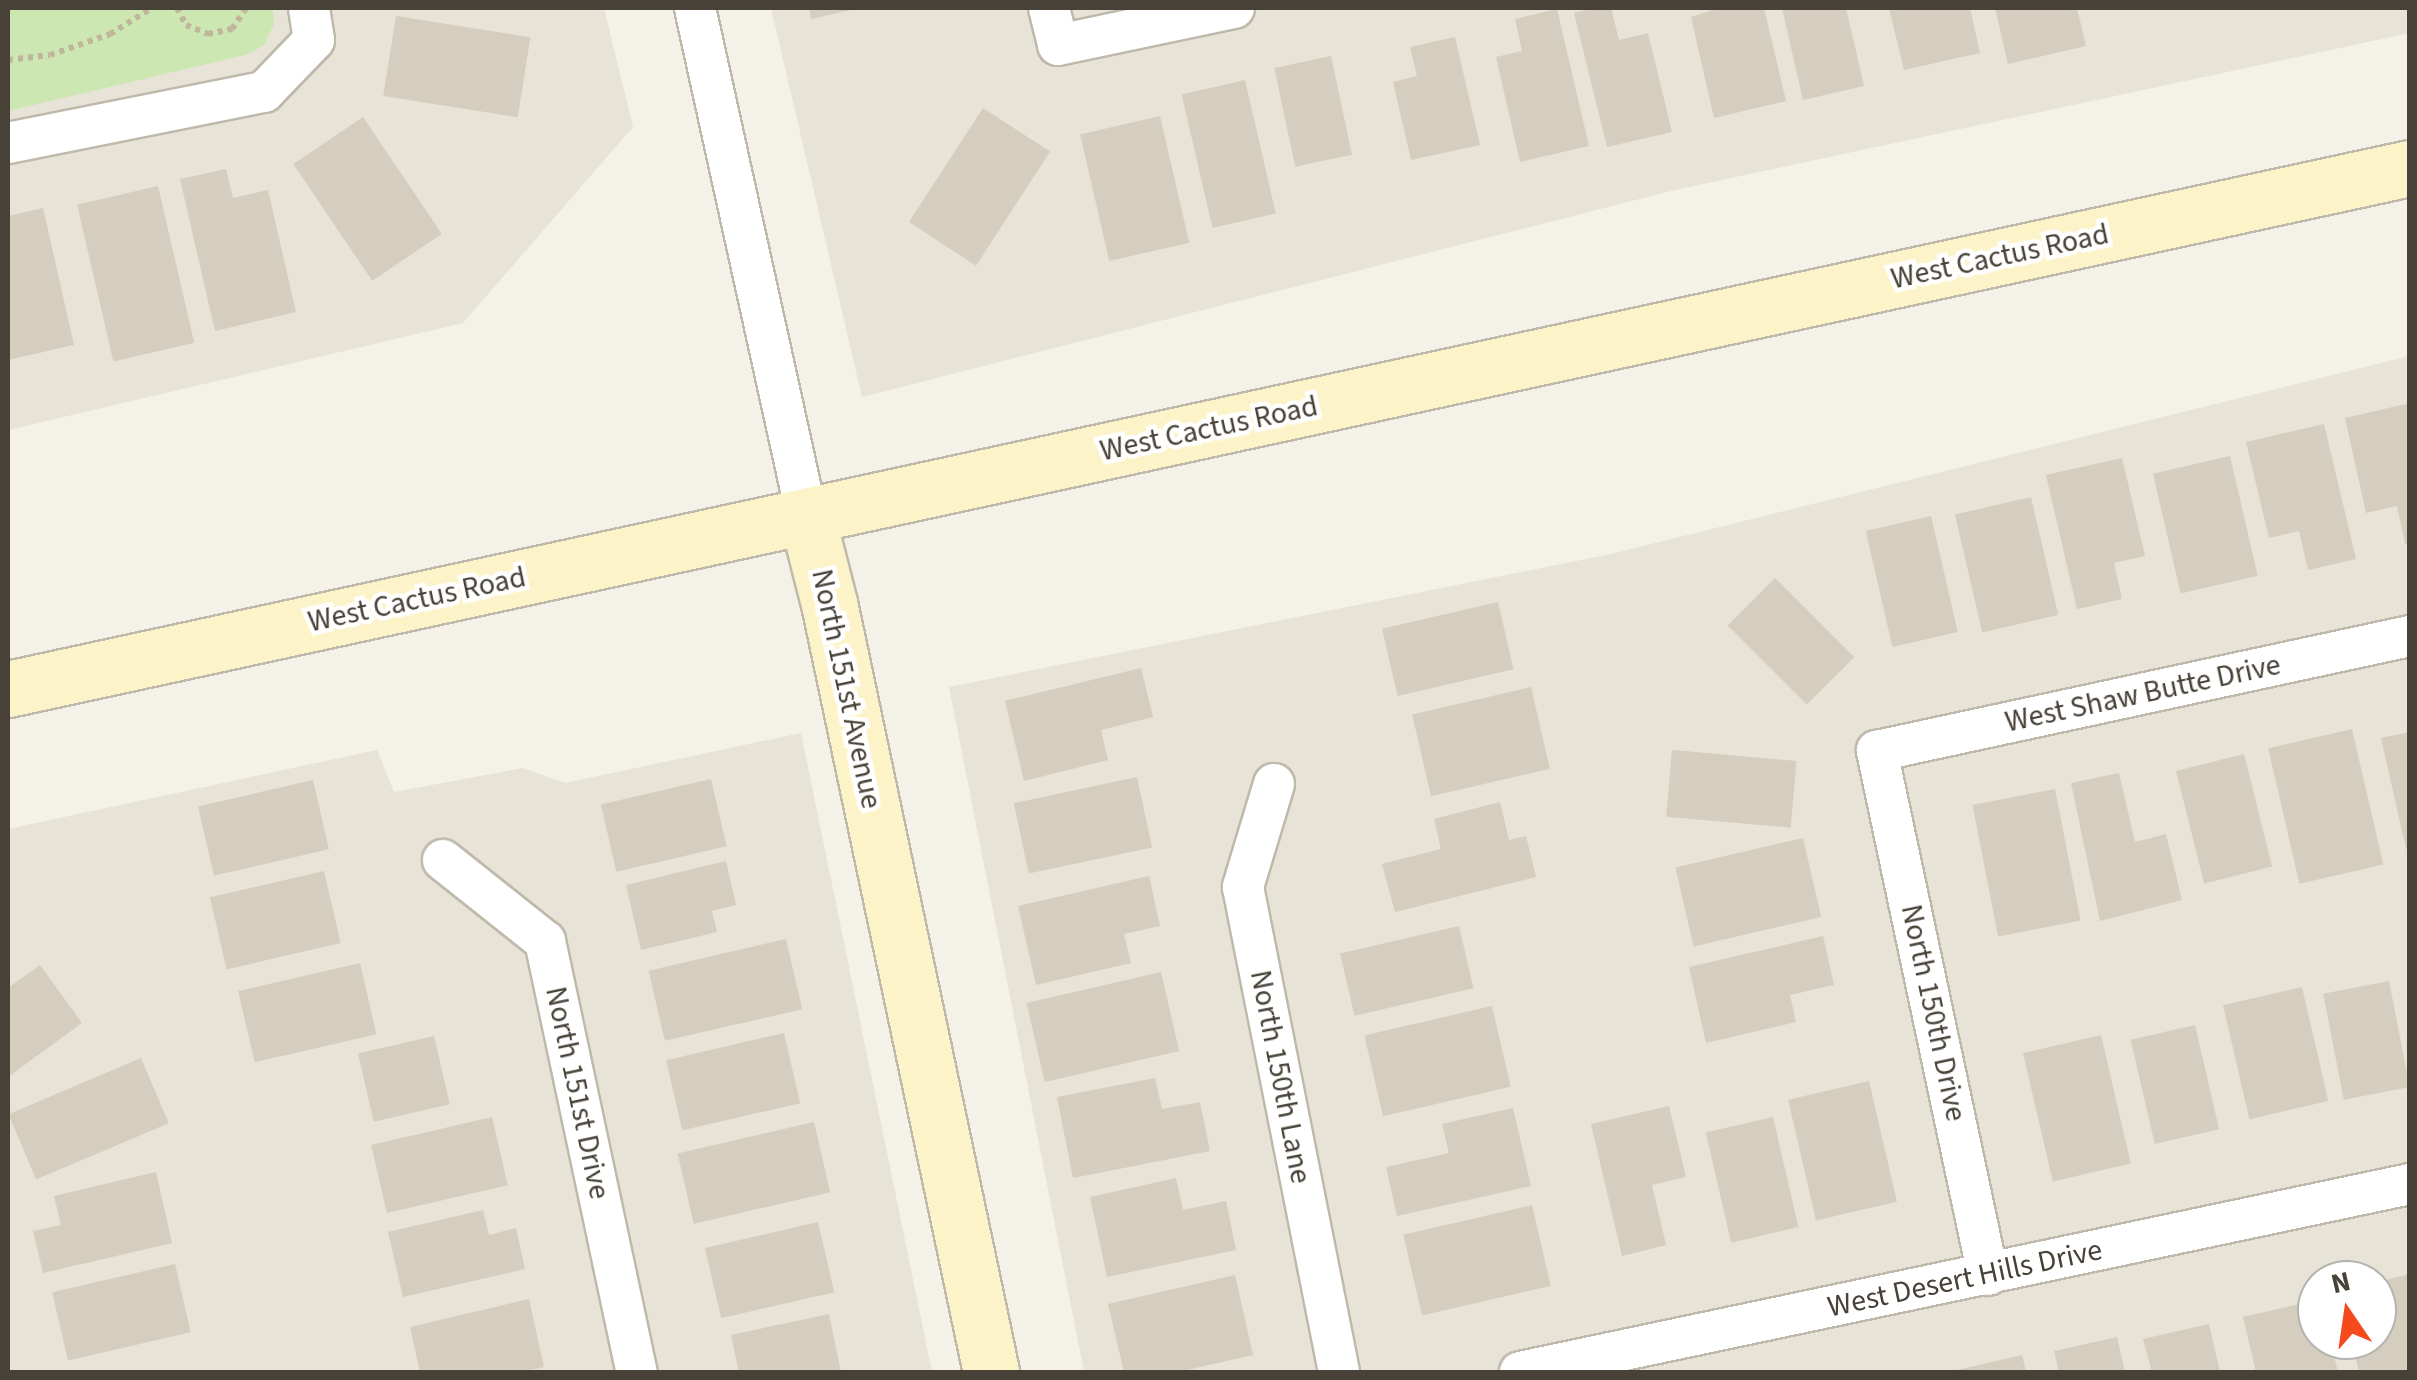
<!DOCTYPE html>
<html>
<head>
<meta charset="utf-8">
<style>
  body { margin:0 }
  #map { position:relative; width:2417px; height:1380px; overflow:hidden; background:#f4f1e8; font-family:"Source Sans 3",sans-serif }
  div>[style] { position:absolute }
  .residential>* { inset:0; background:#e7e3d6 }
  .green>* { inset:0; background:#cce7b2 }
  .building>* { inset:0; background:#d5cdbe; transform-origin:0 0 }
  .path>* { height:6px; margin-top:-3px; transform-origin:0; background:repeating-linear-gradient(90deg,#c0b69c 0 5px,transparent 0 10px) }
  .roads { filter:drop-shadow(2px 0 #bfb9ab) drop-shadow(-2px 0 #bfb9ab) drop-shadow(0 2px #bfb9ab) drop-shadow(0 -2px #bfb9ab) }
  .street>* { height:40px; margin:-20px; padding:0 20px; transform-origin:20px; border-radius:20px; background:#fff }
  .secondary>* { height:55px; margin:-27.5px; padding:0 27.5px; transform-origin:27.5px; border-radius:27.5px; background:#fdf3c9 }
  span { translate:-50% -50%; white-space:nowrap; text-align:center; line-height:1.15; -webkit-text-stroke:9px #fff; paint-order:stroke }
  .street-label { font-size:30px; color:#474137 }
  .frame { position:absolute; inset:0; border:10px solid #474137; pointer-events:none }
  .north { position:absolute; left:2297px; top:1260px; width:100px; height:100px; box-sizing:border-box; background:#fff; border:2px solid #b5b3af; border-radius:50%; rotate:347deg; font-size:28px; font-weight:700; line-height:40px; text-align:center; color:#474137 }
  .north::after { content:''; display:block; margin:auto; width:35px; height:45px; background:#f44a1e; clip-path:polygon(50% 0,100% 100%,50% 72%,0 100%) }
</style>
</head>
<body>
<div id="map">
  <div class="residential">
    <div style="clip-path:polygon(8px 8px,604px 8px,633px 127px,463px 323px,8px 430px)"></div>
    <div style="clip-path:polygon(771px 8px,2409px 8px,2410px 33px,1675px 190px,862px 397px)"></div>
    <div style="clip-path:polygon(evenodd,2409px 356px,2409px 1372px,1084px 1372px,949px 687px,1611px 554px,2409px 356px,2317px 1280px,2377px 1280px,2377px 1340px,2317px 1340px,2317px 1280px)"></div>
    <div style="clip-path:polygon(801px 733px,932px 1372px,8px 1372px,8px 829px,377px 750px,394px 792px,523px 768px,565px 783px)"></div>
  </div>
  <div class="green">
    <div style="clip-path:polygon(8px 8px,273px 8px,274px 24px,264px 45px,249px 54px,8px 111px)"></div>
  </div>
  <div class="building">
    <div style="clip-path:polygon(809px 8px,855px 8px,855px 9px,811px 19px)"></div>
    <div style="clip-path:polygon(1594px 8px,1611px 8px,1619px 40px,1648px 33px,1672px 132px,1607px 147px,1574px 13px)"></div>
    <div style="clip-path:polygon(1719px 8px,1764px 8px,1786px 101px,1714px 118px,1691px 17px)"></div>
    <div style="clip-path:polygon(1782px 8px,1846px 8px,1864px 86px,1803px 100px)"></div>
    <div style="clip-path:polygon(1889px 8px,1970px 8px,1980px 53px,1904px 70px)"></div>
    <div style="clip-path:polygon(1995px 8px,2077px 8px,2086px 46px,2008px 64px)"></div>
    <div style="clip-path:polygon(1557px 9px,1589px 146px,1520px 162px,1496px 57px,1522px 51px,1515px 19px)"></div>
    <div style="left:396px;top:16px;width:136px;height:81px;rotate:9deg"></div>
    <div style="clip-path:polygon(1455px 37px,1480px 145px,1411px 160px,1393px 82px,1417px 76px,1410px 47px)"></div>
    <div style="left:1331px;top:56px;width:101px;height:58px;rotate:78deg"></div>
    <div style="left:1245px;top:80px;width:137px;height:65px;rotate:77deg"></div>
    <div style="left:983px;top:108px;width:80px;height:136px;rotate:33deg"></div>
    <div style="left:1160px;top:116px;width:130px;height:82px;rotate:77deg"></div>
    <div style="left:363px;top:117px;width:141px;height:84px;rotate:56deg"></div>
    <div style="clip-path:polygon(226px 169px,233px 198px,268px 190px,296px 312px,215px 331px,180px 179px)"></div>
    <div style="left:158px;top:186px;width:161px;height:83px;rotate:77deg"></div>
    <div style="clip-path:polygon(43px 208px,74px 345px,8px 360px,8px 216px)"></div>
    <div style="clip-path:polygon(2410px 403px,2410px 543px,2405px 544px,2397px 506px,2366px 513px,2345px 418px)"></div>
    <div style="clip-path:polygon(2324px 424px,2356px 559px,2308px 570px,2299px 531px,2269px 538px,2246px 442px)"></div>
    <div style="left:2230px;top:456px;width:123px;height:79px;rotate:77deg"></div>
    <div style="clip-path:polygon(2122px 458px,2145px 556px,2114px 563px,2122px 599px,2077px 609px,2046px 475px)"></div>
    <div style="left:2031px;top:497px;width:121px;height:78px;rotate:77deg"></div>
    <div style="left:1931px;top:516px;width:119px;height:67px;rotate:77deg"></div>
    <div style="left:1775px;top:578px;width:112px;height:67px;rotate:45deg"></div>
    <div style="left:1498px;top:602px;width:69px;height:119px;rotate:77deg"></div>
    <div style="clip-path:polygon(1141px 668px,1153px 717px,1101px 730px,1108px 760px,1024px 781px,1005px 701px)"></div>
    <div style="left:1531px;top:687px;width:84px;height:122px;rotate:77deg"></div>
    <div style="left:2352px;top:729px;width:139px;height:86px;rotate:77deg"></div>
    <div style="clip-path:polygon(2410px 732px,2410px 848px,2406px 849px,2381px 738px)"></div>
    <div style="left:1672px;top:750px;width:125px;height:67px;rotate:5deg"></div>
    <div style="left:2244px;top:754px;width:116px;height:70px;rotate:76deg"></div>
    <div style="clip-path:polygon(2119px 773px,2135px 842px,2166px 834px,2182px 900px,2100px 921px,2071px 783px)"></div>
    <div style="left:1137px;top:777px;width:72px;height:126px;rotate:78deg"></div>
    <div style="left:711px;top:779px;width:69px;height:113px;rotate:77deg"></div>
    <div style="left:313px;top:780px;width:71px;height:118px;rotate:77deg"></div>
    <div style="left:2055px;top:789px;width:134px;height:84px;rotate:79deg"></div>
    <div style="clip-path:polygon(1500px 802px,1509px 840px,1526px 836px,1536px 877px,1395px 912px,1382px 864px,1441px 849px,1434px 819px)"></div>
    <div style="left:1803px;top:838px;width:81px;height:131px;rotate:77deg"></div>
    <div style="clip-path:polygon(726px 861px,736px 905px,712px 911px,717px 932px,641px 950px,626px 885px)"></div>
    <div style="left:324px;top:871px;width:74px;height:117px;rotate:77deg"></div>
    <div style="clip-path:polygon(1149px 876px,1160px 926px,1124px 934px,1131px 963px,1036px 985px,1018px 906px)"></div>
    <div style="left:1459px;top:926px;width:64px;height:122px;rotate:77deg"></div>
    <div style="clip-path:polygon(1823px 936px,1834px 985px,1790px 995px,1796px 1022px,1706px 1043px,1689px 967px)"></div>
    <div style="left:786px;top:939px;width:72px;height:141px;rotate:77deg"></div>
    <div style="left:360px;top:963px;width:73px;height:125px;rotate:77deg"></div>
    <div style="clip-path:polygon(40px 965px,82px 1023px,8px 1077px,8px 988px)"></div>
    <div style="left:1161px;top:972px;width:81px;height:138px;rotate:77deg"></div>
    <div style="left:2389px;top:981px;width:108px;height:67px;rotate:79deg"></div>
    <div style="left:2302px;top:987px;width:117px;height:81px;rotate:77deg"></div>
    <div style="left:1492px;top:1006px;width:83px;height:131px;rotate:77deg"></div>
    <div style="left:2195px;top:1025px;width:107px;height:66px;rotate:77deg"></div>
    <div style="left:784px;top:1033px;width:72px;height:121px;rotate:77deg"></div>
    <div style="left:2101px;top:1035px;width:132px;height:80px;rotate:77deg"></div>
    <div style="left:434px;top:1036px;width:70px;height:78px;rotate:77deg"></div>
    <div style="left:141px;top:1058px;width:71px;height:144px;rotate:67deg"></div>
    <div style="clip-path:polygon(1155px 1078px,1162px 1109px,1200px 1102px,1210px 1151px,1073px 1178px,1057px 1097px)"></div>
    <div style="left:1869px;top:1081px;width:124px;height:83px;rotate:77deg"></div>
    <div style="clip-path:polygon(1669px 1106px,1686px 1177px,1652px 1185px,1666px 1245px,1622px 1256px,1591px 1124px)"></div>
    <div style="clip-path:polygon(1513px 1108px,1531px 1186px,1397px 1216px,1386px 1167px,1449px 1153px,1442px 1124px)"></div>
    <div style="left:492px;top:1117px;width:70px;height:124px;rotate:77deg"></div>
    <div style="left:1773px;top:1117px;width:113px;height:69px;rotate:77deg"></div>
    <div style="left:814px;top:1122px;width:72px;height:140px;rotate:77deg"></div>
    <div style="clip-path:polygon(156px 1172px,172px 1243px,43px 1273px,33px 1231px,61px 1225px,54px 1196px)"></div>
    <div style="clip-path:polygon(1176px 1178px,1183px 1210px,1226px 1201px,1236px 1250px,1107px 1277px,1090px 1197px)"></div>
    <div style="left:1532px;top:1205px;width:83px;height:132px;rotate:77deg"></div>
    <div style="clip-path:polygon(483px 1210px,489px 1235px,516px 1228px,525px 1269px,403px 1297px,388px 1232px)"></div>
    <div style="left:818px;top:1222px;width:72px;height:116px;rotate:77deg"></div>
    <div style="left:175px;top:1264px;width:70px;height:126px;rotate:77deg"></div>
    <div style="clip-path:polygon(2410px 1274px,2410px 1372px,2359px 1372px,2353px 1347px,2385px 1340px,2377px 1282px)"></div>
    <div style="clip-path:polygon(1235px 1275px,1253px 1355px,1178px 1372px,1124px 1372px,1108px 1304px)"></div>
    <div style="clip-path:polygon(529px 1299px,544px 1367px,521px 1372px,420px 1372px,410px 1327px)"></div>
    <div style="clip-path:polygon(2317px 1300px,2317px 1340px,2330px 1340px,2338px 1372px,2256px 1372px,2243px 1317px)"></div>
    <div style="clip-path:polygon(829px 1314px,841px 1372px,739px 1372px,731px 1335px)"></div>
    <div style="clip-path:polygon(2209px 1324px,2220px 1372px,2152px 1372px,2143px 1339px)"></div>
    <div style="clip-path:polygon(2117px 1337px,2125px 1372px,2059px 1372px,2054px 1351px)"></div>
    <div style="clip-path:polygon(2022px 1355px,2026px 1372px,1953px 1372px,1953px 1371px)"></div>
  </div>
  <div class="path">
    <div style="left:177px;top:8px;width:19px;rotate:62deg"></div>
    <div style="left:186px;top:25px;width:24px;rotate:22deg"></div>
    <div style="left:208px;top:34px;width:25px;rotate:-12deg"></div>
    <div style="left:232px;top:29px;width:25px;rotate:-56deg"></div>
    <div style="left:8px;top:60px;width:42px;rotate:-6.8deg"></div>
    <div style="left:50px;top:55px;width:64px;rotate:-19.3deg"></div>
    <div style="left:110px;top:34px;width:49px;rotate:-31.8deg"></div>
  </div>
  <div class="roads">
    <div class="street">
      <div style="left:695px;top:8px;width:521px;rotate:77.59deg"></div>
      <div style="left:1049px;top:8px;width:38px;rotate:76deg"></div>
      <div style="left:1058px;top:45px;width:180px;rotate:-11.9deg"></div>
      <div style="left:8px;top:143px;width:261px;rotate:-11.3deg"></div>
      <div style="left:264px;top:92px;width:72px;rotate:-46.1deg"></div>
      <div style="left:314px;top:40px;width:32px;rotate:-99deg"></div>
      <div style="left:1274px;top:784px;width:108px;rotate:106.8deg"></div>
      <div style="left:1243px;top:887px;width:494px;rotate:78.8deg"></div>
      <div style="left:443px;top:860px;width:130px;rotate:38.5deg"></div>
      <div style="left:545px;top:941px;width:441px;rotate:78deg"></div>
      <div style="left:1988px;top:1275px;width:536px;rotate:-101.96deg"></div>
      <div style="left:1877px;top:751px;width:545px;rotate:-12.18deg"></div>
      <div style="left:1520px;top:1372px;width:910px;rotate:-11.93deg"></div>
    </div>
    <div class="secondary">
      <div style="left:807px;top:517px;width:89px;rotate:75.7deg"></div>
      <div style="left:829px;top:603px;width:786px;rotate:78.1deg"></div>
      <div style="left:8px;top:689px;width:2458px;rotate:-12.24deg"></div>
    </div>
  </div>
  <div class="street-label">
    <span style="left:2000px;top:257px;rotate:-12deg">West Cactus Road</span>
    <span style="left:1209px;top:429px;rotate:-12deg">West Cactus Road</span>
    <span style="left:417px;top:600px;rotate:-12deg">West Cactus Road</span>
    <span style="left:846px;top:689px;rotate:78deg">North 151st Avenue</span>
    <span style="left:2143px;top:694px;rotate:-12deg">West Shaw Butte Drive</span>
    <span style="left:1933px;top:1013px;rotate:78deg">North 150th Drive</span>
    <span style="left:1280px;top:1077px;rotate:79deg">North 150th Lane</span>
    <span style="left:577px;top:1093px;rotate:78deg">North 151st Drive</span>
    <span style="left:1965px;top:1279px;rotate:-12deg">West Desert Hills Drive</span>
  </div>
  <div class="frame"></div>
  <div class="north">N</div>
</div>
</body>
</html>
